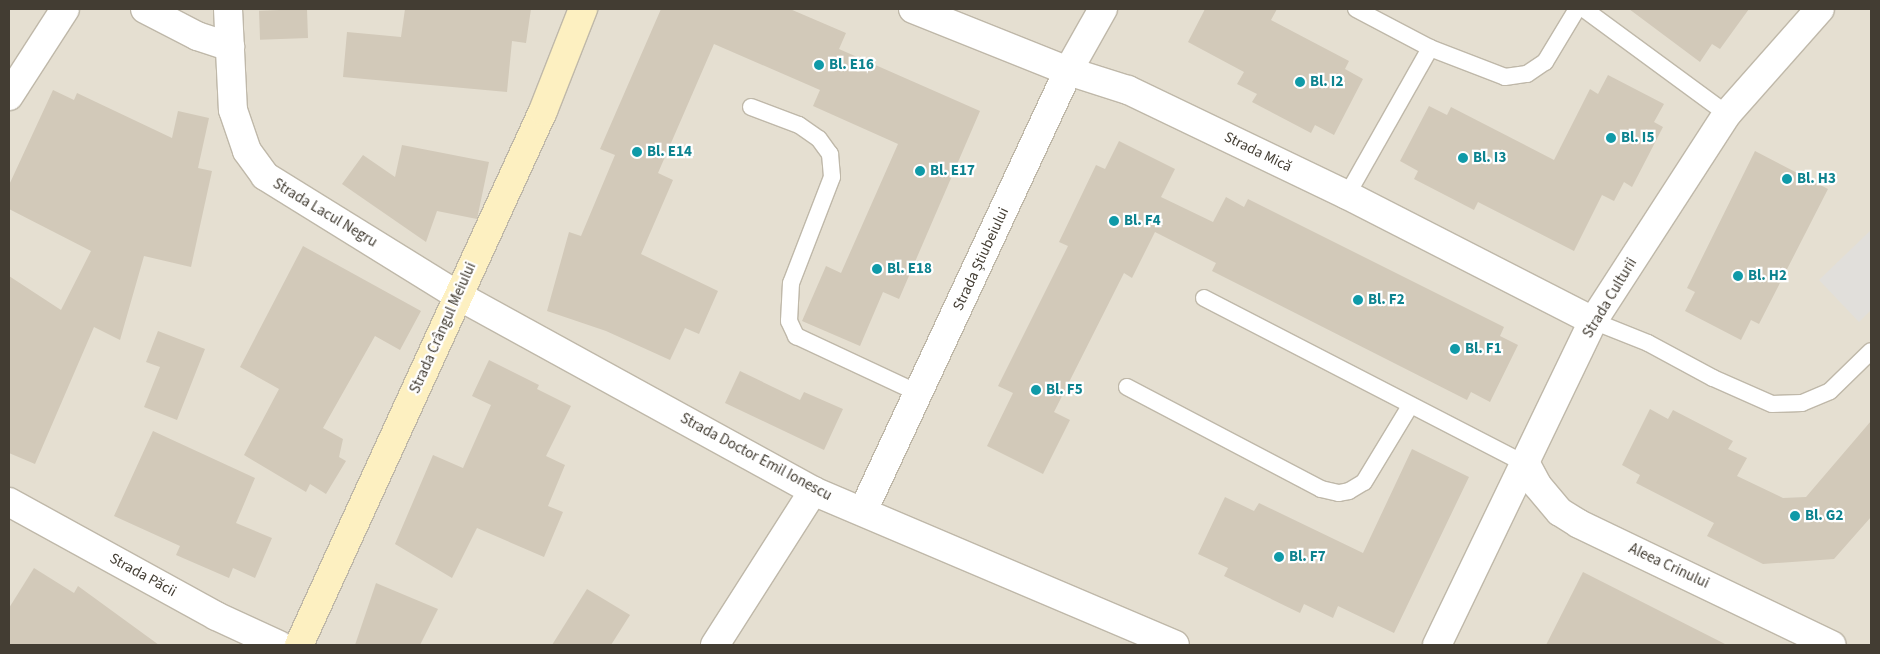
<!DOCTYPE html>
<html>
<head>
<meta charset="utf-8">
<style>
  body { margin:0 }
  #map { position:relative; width:1880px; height:654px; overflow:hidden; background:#f1ede3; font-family:"Source Sans 3",sans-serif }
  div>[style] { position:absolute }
  .residential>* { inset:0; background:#e5dfd1; transform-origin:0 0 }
  .parking>* { inset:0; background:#e1dfdb }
  .building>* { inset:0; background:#d2c9b9; transform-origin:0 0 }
  .roads { filter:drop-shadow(1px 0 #bfb8a9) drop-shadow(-1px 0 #bfb8a9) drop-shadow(0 1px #bfb8a9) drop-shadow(0 -1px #bfb8a9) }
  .lane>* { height:16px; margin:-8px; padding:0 8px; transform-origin:8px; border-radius:8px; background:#fff }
  .street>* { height:28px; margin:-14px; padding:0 14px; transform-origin:14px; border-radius:14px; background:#fff }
  .secondary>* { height:28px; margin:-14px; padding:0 14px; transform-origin:14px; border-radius:14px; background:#fdf0c1 }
  .dots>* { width:14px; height:14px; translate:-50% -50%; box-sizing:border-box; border:2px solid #fff; border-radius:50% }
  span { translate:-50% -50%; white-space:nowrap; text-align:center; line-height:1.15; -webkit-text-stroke:4.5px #fff; paint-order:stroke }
  .culture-label { font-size:15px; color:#0d838f; font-weight:700 }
  .left { translate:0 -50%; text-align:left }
  .street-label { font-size:15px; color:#433d33 }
  .frame { position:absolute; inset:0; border:10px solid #433d33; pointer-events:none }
</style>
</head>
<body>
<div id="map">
  <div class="residential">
    <div style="left:9px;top:9px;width:1862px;height:636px"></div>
  </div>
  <div class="parking">
    <div style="clip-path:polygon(1871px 230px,1871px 310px,1859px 322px,1819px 280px)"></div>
  </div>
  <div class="building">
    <div style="left:307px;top:9px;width:29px;height:48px;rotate:88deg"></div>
    <div style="clip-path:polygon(405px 9px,531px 9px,526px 43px,512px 41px,507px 92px,343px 77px,347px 32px,401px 37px)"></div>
    <div style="clip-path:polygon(661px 9px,790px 9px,846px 33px,839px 49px,980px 111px,899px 299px,883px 292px,860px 346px,802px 321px,826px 266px,841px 273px,898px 144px,813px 106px,820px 90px,714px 44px,658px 173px,673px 180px,641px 254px,718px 291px,699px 334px,685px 328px,670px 360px,606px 331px,547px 311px,569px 232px,581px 236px,615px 155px,600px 149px)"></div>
    <div style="clip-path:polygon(1205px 9px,1277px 9px,1271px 20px,1349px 61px,1345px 69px,1363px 79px,1334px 135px,1315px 125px,1311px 133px,1252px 102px,1257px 94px,1237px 84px,1244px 72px,1188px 42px)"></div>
    <div style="clip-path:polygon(1629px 9px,1749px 9px,1720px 49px,1712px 44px,1700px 62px)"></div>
    <div style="clip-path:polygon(1608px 75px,1664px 104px,1654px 122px,1663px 127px,1632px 187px,1624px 182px,1614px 201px,1602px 195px,1574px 251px,1478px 202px,1474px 210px,1414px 179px,1418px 171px,1400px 161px,1429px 106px,1447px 115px,1451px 107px,1554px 160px,1590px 89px,1598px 94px)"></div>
    <div style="clip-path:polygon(53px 90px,74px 100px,77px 93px,172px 138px,178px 111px,209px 118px,198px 168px,212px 171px,191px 267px,144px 256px,120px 340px,94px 327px,35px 464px,9px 453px,9px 276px,61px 310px,91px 251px,9px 209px,9px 185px)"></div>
    <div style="clip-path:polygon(1119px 141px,1175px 169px,1161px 197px,1213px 222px,1226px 197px,1244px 207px,1248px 199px,1504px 327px,1500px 336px,1518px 345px,1490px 402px,1471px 392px,1467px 400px,1212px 271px,1216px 263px,1155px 232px,1132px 278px,1124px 273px,1054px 412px,1070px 420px,1043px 474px,987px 446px,1013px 393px,998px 386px,1068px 246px,1059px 242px,1096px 165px,1105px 169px)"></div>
    <div style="clip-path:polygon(402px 145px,489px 162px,477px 219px,437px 211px,426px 242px,342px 184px,363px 155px,395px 177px)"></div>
    <div style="clip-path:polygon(1755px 151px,1828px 189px,1759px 324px,1751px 320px,1741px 340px,1685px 311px,1695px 292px,1687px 288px)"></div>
    <div style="clip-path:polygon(303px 246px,421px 311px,400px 350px,375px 336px,323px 428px,343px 439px,339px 457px,346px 461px,326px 494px,310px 484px,306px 492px,244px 455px,279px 389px,240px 367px)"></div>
    <div style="clip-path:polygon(158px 331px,205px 349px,177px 420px,144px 407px,160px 367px,146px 362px)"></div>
    <div style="clip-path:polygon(489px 360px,539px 385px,537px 389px,571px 406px,546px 456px,565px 465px,548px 506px,563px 512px,544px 557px,477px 528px,452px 578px,395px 544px,433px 455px,463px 468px,491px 405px,472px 396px)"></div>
    <div style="clip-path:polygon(740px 371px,800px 400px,804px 392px,843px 409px,824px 450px,725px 403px)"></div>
    <div style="clip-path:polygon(1650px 409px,1668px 419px,1673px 410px,1733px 441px,1728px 449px,1747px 458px,1737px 476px,1783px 498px,1806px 497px,1871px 421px,1871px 517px,1834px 559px,1763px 564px,1707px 536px,1714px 523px,1636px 483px,1640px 475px,1622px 465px)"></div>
    <div style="clip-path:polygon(153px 431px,255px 478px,236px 523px,272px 538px,255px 578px,233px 568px,229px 578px,176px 555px,180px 546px,114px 516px)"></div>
    <div style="clip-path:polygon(1412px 449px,1469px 477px,1394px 633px,1338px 606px,1333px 618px,1304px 604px,1300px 613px,1224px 576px,1228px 568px,1198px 554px,1225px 497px,1254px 511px,1259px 503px,1363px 553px)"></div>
    <div style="clip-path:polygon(34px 568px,74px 593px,78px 586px,159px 645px,9px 645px,9px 608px)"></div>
    <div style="clip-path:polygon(1583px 572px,1727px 645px,1546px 645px)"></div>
    <div style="clip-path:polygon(376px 583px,438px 609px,420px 645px,355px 645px)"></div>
    <div style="clip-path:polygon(587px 589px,630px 615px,611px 645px,552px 645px)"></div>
  </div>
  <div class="roads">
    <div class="lane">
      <div style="left:1356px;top:9px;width:84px;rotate:27.8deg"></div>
      <div style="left:1430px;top:48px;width:80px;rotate:21.1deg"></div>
      <div style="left:1505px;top:77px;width:22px;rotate:-8deg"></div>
      <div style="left:1527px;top:74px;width:22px;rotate:-34deg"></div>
      <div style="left:1545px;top:62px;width:62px;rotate:-58.9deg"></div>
      <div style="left:1584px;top:9px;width:177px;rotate:36.3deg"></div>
      <div style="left:751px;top:107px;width:51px;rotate:20.6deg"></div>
      <div style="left:799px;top:125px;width:24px;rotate:35deg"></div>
      <div style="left:819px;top:139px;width:19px;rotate:54deg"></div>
      <div style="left:830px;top:154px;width:23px;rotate:85deg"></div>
      <div style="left:832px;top:177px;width:114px;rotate:111.1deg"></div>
      <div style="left:791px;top:283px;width:38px;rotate:93deg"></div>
      <div style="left:789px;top:321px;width:17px;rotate:65deg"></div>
      <div style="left:796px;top:336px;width:135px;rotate:25deg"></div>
      <div style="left:1347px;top:195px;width:169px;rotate:-60.5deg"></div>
      <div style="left:1204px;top:298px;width:362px;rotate:27.3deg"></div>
      <div style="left:1593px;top:321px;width:59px;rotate:21.8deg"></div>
      <div style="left:1648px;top:343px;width:74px;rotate:28.3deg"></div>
      <div style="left:1713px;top:378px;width:64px;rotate:23.8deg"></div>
      <div style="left:1772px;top:404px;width:30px;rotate:-2deg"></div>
      <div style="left:1802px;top:403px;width:30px;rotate:-23deg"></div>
      <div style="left:1830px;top:391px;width:57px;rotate:-44.3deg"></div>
      <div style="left:1127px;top:387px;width:219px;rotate:27.7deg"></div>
      <div style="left:1321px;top:489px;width:18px;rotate:13deg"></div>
      <div style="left:1339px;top:493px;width:10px;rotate:-11deg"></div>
      <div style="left:1349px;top:491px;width:17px;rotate:-31deg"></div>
      <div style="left:1364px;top:482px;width:89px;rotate:-58.8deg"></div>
    </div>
    <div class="street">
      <div style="left:145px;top:9px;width:59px;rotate:27.4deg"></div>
      <div style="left:197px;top:36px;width:35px;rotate:18deg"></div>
      <div style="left:228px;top:9px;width:101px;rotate:87.2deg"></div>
      <div style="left:233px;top:110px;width:43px;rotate:71.1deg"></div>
      <div style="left:247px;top:151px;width:31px;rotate:54deg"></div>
      <div style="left:265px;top:176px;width:226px;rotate:31.8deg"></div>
      <div style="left:457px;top:295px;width:406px;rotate:28.8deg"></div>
      <div style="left:813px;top:491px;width:393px;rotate:23deg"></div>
      <div style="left:913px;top:9px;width:167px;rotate:21.8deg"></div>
      <div style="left:1068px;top:71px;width:63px;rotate:17.6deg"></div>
      <div style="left:1128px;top:90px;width:243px;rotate:25.6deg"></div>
      <div style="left:1347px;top:195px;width:276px;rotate:27.1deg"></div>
      <div style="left:9px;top:96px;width:103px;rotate:-57.2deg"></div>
      <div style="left:1526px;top:464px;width:24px;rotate:62deg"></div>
      <div style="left:1537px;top:485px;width:35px;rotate:50deg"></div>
      <div style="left:1560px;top:512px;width:22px;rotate:32deg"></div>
      <div style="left:1579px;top:524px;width:280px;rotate:25.6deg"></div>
      <div style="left:9px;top:502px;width:236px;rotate:28.8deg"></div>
      <div style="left:216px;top:616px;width:69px;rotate:24.7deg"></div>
      <div style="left:863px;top:511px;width:485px;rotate:-65deg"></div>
      <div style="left:1068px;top:71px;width:71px;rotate:-60.6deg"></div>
      <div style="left:715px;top:645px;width:183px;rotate:-57.5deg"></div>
      <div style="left:1437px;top:645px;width:360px;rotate:-64.3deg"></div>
      <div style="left:1593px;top:321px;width:247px;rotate:-57.1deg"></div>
      <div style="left:1727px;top:114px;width:140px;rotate:-48.5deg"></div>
    </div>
    <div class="secondary">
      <div style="left:299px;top:645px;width:587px;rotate:-65.44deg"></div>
      <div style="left:543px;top:111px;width:110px;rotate:-68.6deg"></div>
    </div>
  </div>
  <div class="dots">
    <div style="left:819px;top:65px;background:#0f9aa8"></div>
    <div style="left:1300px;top:82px;background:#0f9aa8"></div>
    <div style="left:1611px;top:138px;background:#0f9aa8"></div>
    <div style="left:637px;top:152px;background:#0f9aa8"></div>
    <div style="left:1463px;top:158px;background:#0f9aa8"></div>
    <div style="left:920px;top:171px;background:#0f9aa8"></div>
    <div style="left:1787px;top:179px;background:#0f9aa8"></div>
    <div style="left:1114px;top:221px;background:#0f9aa8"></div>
    <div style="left:877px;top:269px;background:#0f9aa8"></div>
    <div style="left:1738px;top:276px;background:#0f9aa8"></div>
    <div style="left:1358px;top:300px;background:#0f9aa8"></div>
    <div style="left:1455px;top:349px;background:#0f9aa8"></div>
    <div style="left:1036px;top:390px;background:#0f9aa8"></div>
    <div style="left:1795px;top:516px;background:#0f9aa8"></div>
    <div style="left:1279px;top:557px;background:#0f9aa8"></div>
  </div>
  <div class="culture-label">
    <span class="left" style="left:829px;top:65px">Bl. E16</span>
    <span class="left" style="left:1310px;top:82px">Bl. I2</span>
    <span class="left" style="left:1621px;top:138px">Bl. I5</span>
    <span class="left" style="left:647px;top:152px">Bl. E14</span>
    <span class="left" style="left:1473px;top:158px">Bl. I3</span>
    <span class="left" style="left:930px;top:171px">Bl. E17</span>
    <span class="left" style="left:1797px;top:179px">Bl. H3</span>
    <span class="left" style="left:1124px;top:221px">Bl. F4</span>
    <span class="left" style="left:887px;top:269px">Bl. E18</span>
    <span class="left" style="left:1748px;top:276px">Bl. H2</span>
    <span class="left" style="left:1368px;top:300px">Bl. F2</span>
    <span class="left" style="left:1465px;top:349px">Bl. F1</span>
    <span class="left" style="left:1046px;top:390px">Bl. F5</span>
    <span class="left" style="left:1805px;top:516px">Bl. G2</span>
    <span class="left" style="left:1289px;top:557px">Bl. F7</span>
  </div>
  <div class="street-label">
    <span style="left:1258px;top:152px;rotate:26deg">Strada Mică</span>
    <span style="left:325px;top:213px;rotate:31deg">Strada Lacul Negru</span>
    <span style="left:981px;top:259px;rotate:-65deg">Strada Știubeiului</span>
    <span style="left:1610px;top:298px;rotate:-59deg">Strada Culturii</span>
    <span style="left:443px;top:328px;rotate:-66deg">Strada Crângul Meiului</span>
    <span style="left:756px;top:457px;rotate:28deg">Strada Doctor Emil Ionescu</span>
    <span style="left:1669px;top:566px;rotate:25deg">Aleea Crinului</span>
    <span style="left:143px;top:575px;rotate:29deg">Strada Păcii</span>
  </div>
  <div class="frame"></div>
</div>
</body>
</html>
